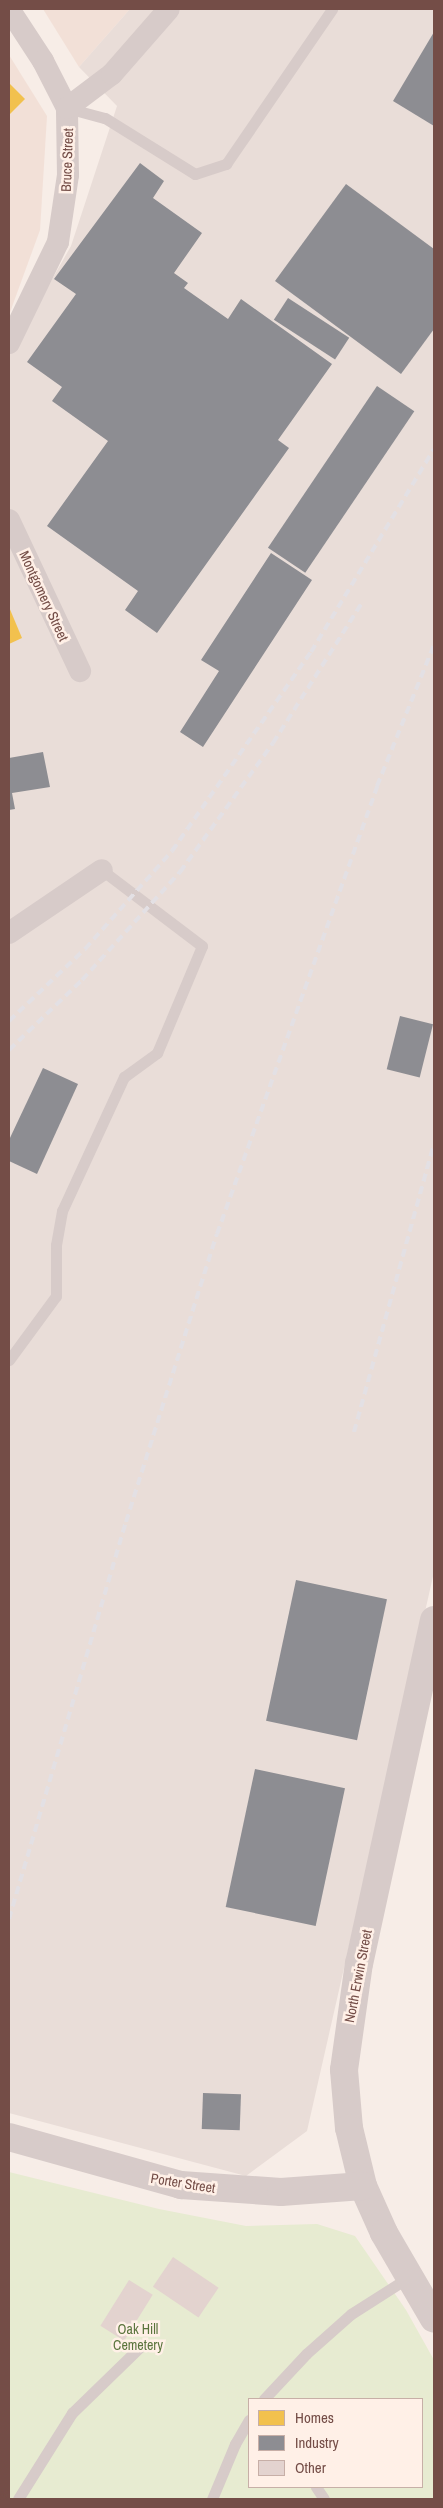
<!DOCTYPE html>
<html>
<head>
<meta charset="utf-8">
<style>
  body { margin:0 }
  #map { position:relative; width:443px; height:2508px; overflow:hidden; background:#f7ede7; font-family:"Archivo Narrow",sans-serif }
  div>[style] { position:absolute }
  .residential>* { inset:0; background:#f2e0d7 }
  .industrial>* { inset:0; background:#e9ddd8 }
  .green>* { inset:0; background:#e7ebd1 }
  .homes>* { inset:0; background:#f2c14e }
  .industry>* { inset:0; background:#8d8d92; transform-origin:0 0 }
  .building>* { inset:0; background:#e3d3cf; transform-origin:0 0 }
  .service>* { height:11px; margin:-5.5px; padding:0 5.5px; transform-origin:5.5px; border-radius:5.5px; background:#d7cbc9 }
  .minor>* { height:22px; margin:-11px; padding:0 11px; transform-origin:11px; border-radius:11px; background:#d7cbc9 }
  .tertiary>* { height:28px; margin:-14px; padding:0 14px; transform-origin:14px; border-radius:14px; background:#d7cbc9 }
  .rail>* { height:4px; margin-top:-2px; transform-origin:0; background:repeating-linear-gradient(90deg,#e3e0e4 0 8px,transparent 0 13px) }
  span { translate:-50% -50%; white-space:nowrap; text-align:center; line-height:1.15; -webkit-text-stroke:5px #fff0e7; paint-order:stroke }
  .street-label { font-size:14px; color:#744d47 }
  .park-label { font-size:14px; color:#5a743c }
  .frame { position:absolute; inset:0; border:10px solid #744d47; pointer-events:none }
  .legend { position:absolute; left:248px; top:2398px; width:175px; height:90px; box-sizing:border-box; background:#fff0e7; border:1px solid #c7afa7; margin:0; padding:6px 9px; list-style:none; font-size:15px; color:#744d47 }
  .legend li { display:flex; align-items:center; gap:10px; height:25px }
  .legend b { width:25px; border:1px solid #c7afa7 }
</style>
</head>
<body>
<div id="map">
  <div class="residential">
    <div style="clip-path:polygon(43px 9px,130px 9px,79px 67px)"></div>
    <div style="clip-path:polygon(9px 55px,47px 116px,40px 230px,9px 315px)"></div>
  </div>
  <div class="industrial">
    <div style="clip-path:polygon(130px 9px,434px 9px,434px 1572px,307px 2131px,246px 2176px,9px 2113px,9px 355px,71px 246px,117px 106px,79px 67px)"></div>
  </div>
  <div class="green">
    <div style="clip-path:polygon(evenodd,9px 2172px,159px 2209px,246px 2226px,317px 2224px,355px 2236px,406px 2310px,434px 2360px,434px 2499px,9px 2499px,9px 2172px,249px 2399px,422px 2399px,422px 2487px,249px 2487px,249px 2399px)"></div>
  </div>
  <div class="homes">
    <div style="clip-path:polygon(9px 83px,25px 99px,9px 115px)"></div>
    <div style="clip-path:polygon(9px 607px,22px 638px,9px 644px)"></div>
  </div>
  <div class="industry">
    <div style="clip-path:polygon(434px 32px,434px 126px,393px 101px)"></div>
    <div style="clip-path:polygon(140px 163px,164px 181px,153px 198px,202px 233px,174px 273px,188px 283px,184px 288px,228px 319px,241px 299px,332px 364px,278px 440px,289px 448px,157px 633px,125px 610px,138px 591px,47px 526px,108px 441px,52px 401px,62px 387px,27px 362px,76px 294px,54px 279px)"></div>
    <div style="clip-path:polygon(346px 184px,434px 249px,434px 329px,401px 374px,275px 281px)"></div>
    <div style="left:288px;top:298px;width:73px;height:26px;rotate:33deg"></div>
    <div style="left:377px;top:386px;width:45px;height:195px;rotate:34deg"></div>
    <div style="clip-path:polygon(271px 553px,312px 580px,203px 747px,180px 732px,219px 671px,201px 660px)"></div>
    <div style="clip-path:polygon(43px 752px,50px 787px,12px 793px,15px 809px,9px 810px,9px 758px)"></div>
    <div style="left:400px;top:1016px;width:34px;height:55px;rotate:14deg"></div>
    <div style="clip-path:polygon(43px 1068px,78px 1084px,37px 1174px,9px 1161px,9px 1140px)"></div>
    <div style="left:296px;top:1580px;width:93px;height:144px;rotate:12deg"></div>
    <div style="left:255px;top:1769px;width:92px;height:141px;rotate:12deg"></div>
    <div style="left:203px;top:2093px;width:38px;height:36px;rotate:2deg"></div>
  </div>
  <div class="building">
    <div style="left:173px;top:2257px;width:55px;height:36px;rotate:34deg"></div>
    <div style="left:129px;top:2280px;width:28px;height:54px;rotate:32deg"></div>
  </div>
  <div class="service">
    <div style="left:67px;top:108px;width:39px;rotate:15deg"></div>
    <div style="left:105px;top:118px;width:106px;rotate:31.9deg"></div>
    <div style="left:195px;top:174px;width:33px;rotate:-18deg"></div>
    <div style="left:226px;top:164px;width:188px;rotate:-55.6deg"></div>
    <div style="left:9px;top:1360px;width:79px;rotate:-53.7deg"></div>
    <div style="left:56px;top:1296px;width:51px;rotate:-90deg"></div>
    <div style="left:56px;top:1245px;width:35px;rotate:-80deg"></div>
    <div style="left:62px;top:1211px;width:148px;rotate:-65.2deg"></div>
    <div style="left:124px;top:1077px;width:41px;rotate:-36deg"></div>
    <div style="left:157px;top:1053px;width:116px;rotate:-67.2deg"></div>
    <div style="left:202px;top:946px;width:126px;rotate:-142.8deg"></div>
    <div style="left:264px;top:2399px;width:62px;rotate:-47deg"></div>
    <div style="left:306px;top:2354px;width:60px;rotate:-41.6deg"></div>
    <div style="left:351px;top:2314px;width:69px;rotate:-32.5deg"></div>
    <div style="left:316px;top:2487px;width:14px;rotate:56deg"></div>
    <div style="left:18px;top:2499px;width:102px;rotate:-57.9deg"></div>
    <div style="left:72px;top:2413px;width:99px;rotate:-44.2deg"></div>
    <div style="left:212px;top:2499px;width:60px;rotate:-67.3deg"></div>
    <div style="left:235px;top:2444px;width:28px;rotate:-60deg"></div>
  </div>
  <div class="minor">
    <div style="left:9px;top:9px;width:62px;rotate:56.8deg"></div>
    <div style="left:43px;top:61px;width:53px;rotate:62.9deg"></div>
    <div style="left:9px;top:343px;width:112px;rotate:-64.1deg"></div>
    <div style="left:58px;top:242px;width:68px;rotate:-81.5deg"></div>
    <div style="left:68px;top:175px;width:67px;rotate:-90.9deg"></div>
    <div style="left:67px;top:108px;width:56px;rotate:-37.1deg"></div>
    <div style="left:112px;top:74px;width:86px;rotate:-48.8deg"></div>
    <div style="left:9px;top:520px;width:167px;rotate:64.8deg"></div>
    <div style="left:9px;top:933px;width:112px;rotate:-34.1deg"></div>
  </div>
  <div class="tertiary">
    <div style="left:434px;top:1620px;width:351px;rotate:102.3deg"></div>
    <div style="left:359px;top:1963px;width:108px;rotate:98deg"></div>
    <div style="left:344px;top:2070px;width:58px;rotate:85.1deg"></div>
    <div style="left:349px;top:2128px;width:60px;rotate:76.4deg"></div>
    <div style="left:363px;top:2186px;width:51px;rotate:65.9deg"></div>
    <div style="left:384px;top:2233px;width:99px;rotate:59.8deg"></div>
    <div style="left:9px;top:2137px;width:179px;rotate:15.6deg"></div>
    <div style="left:181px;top:2185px;width:100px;rotate:4deg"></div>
    <div style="left:281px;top:2192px;width:82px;rotate:-4.2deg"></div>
  </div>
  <div class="rail">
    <div style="left:9px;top:1021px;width:105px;rotate:-43.5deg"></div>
    <div style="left:85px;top:949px;width:131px;rotate:-48.4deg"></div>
    <div style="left:172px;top:851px;width:243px;rotate:-55.1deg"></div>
    <div style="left:311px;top:652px;width:237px;rotate:-58.8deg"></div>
    <div style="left:9px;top:1050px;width:101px;rotate:-43.8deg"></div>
    <div style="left:82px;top:980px;width:146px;rotate:-47.8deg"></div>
    <div style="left:180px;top:872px;width:159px;rotate:-54.2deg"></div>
    <div style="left:273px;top:743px;width:168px;rotate:-57.6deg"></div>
    <div style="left:354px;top:1432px;width:299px;rotate:-74.5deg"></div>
    <div style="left:9px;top:1919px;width:414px;rotate:-73.6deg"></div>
    <div style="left:126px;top:1522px;width:302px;rotate:-72.5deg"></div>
    <div style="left:217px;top:1234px;width:476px;rotate:-70.3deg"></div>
    <div style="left:377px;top:786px;width:152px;rotate:-68deg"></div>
  </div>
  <div class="street-label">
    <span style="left:67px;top:160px;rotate:-88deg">Bruce Street</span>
    <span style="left:44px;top:596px;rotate:65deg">Montgomery Street</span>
    <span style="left:358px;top:1976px;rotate:-79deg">North Erwin Street</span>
    <span style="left:183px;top:2183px;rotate:9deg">Porter Street</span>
  </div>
  <div class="park-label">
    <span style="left:138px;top:2337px">Oak Hill<br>Cemetery</span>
  </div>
  <div class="frame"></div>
  <ul class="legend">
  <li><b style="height:14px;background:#f2c14e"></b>Homes</li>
  <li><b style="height:14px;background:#8d8d92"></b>Industry</li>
  <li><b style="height:14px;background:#e3d3cf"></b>Other</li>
  </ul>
</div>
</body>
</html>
